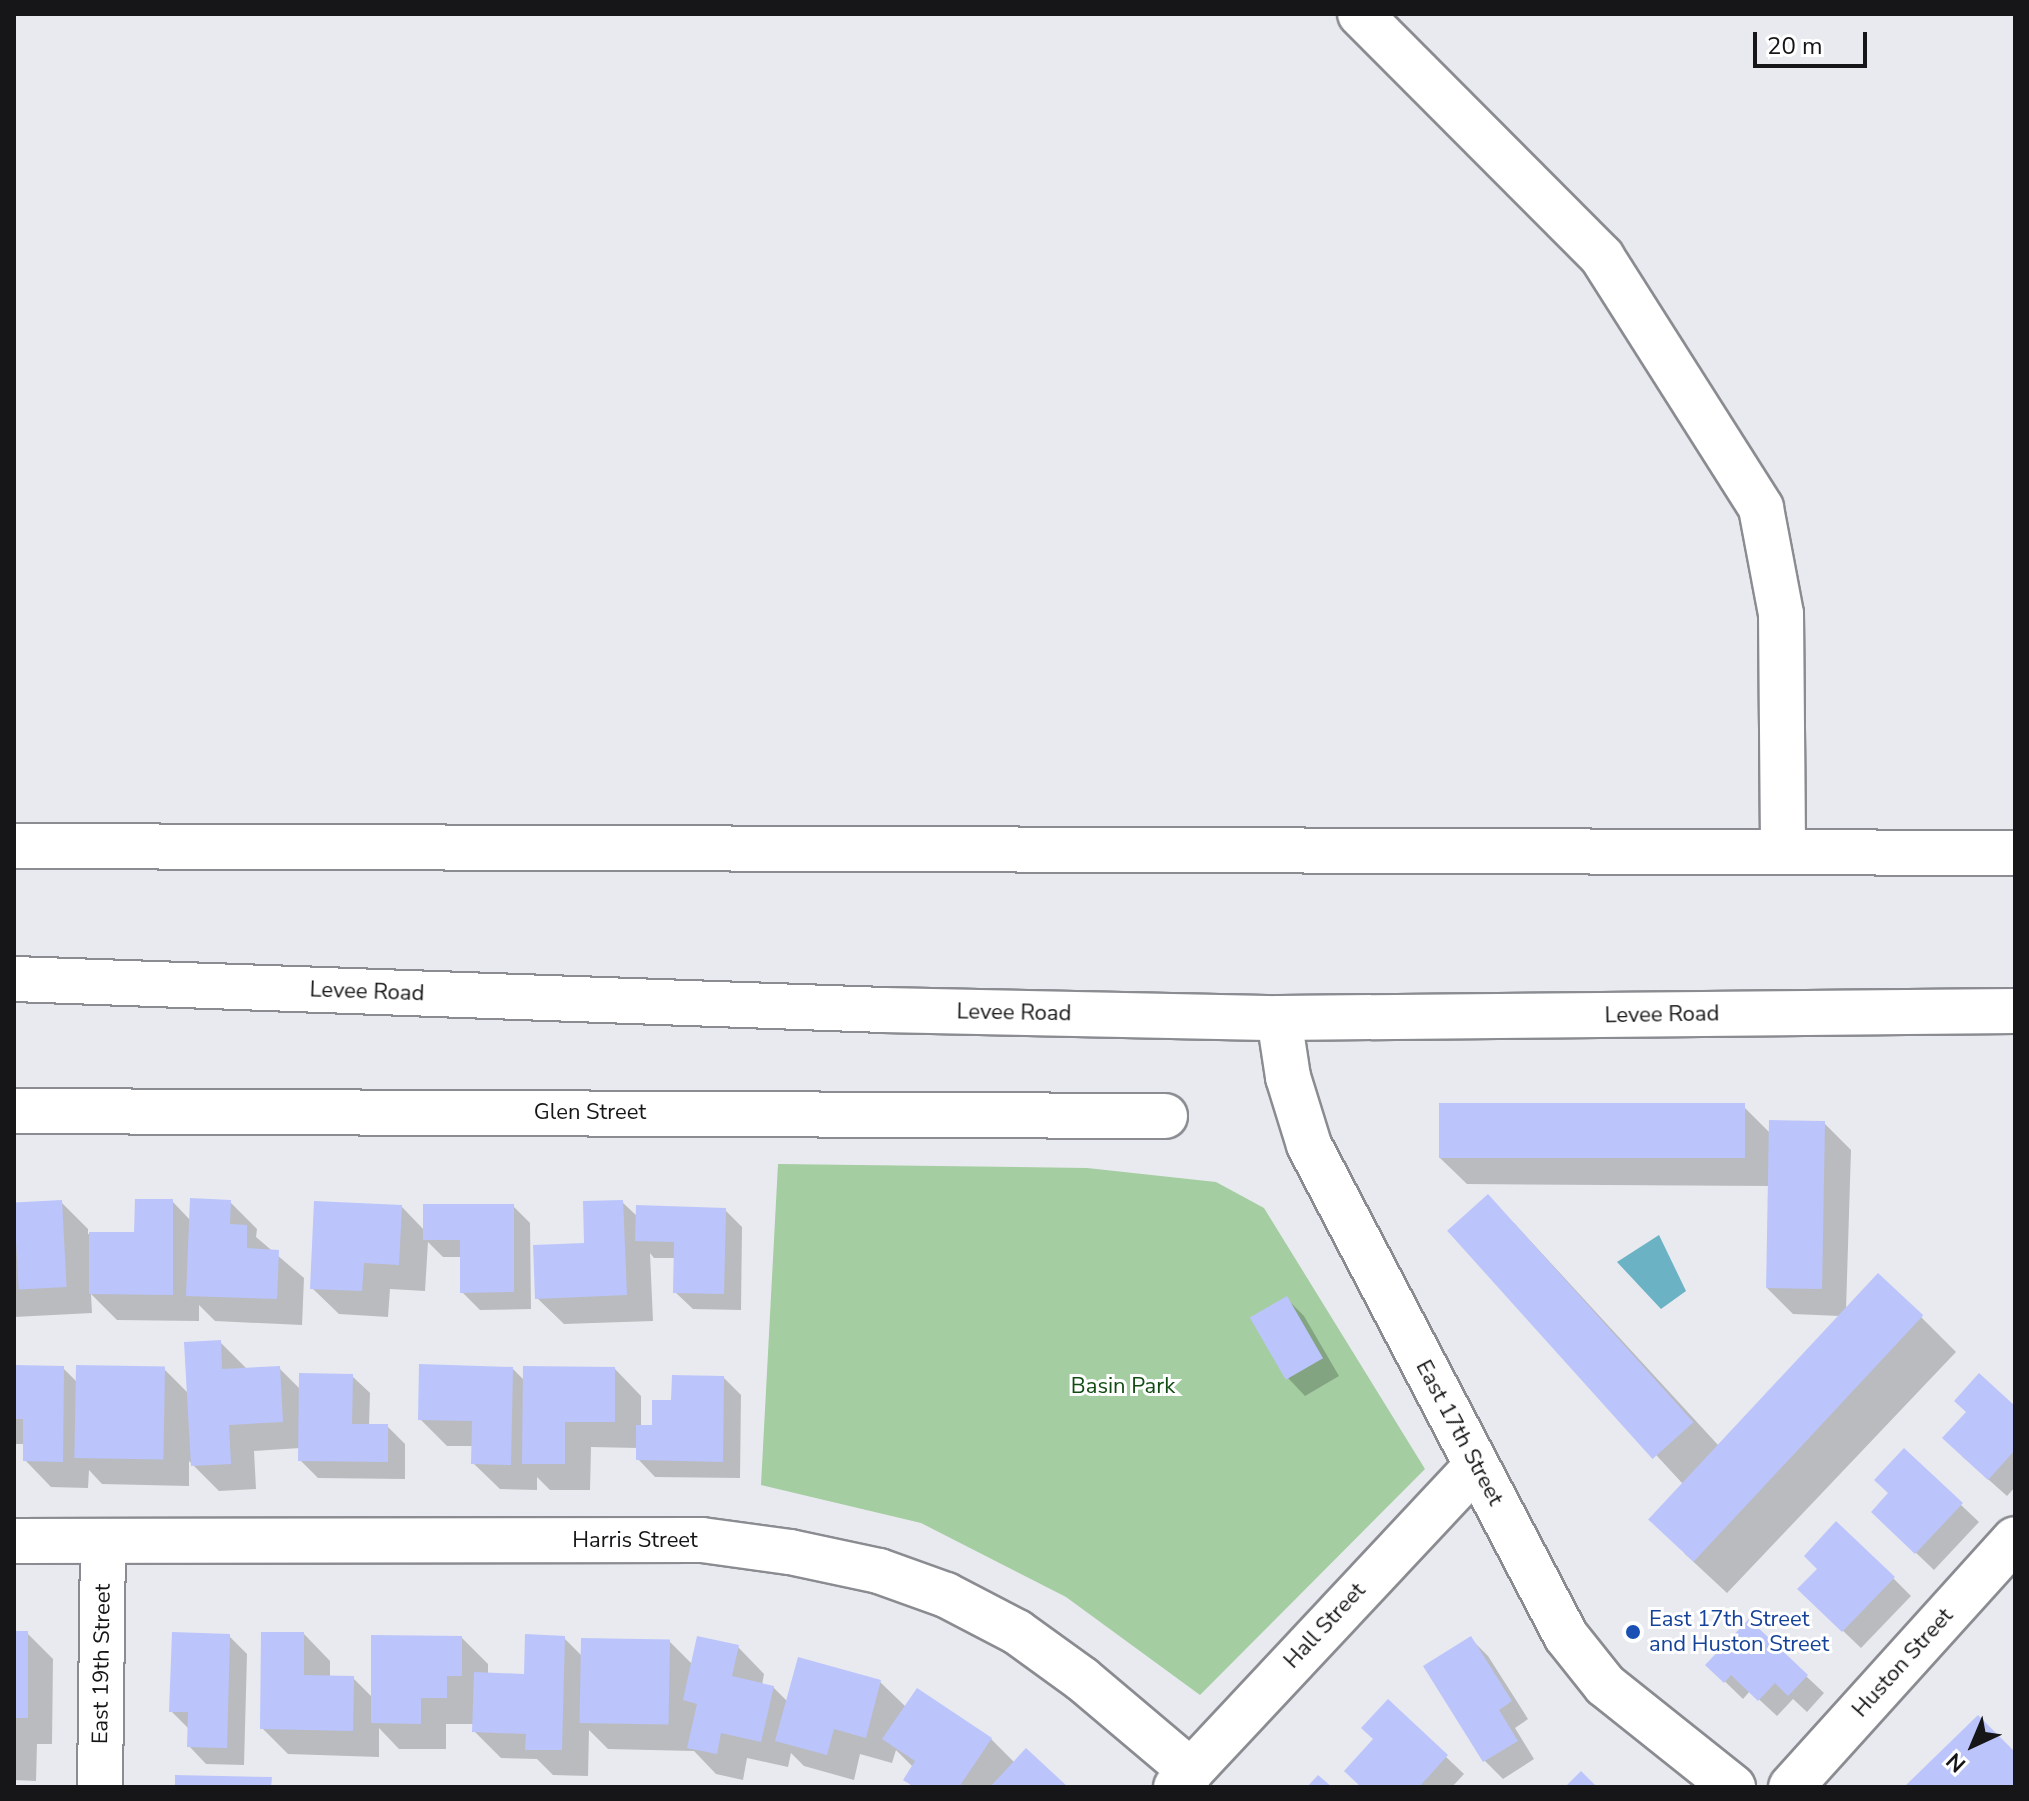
<!DOCTYPE html>
<html>
<head>
<meta charset="utf-8">
<style>
  body { margin:0 }
  #map { position:relative; width:2029px; height:1801px; overflow:hidden; background:#e9eaef; font-family:"Nunito Sans",sans-serif }
  div>[style] { position:absolute }
  .green>* { inset:0; background:#a4cda1 }
  .water>* { inset:0; background:#6ab2c4 }
  .shadow>* { inset:0; background:#0003 }
  .building>* { inset:0; background:#bbc5fb; transform-origin:0 0 }
  .roads { filter:drop-shadow(2px 0 #8a8c91) drop-shadow(-2px 0 #8a8c91) drop-shadow(0 2px #8a8c91) drop-shadow(0 -2px #8a8c91) }
  .minor>* { height:44px; margin:-22px; padding:0 22px; transform-origin:22px; border-radius:22px; background:#fff }
  .highway>* { height:44px; margin:-22px; padding:0 22px; transform-origin:22px; border-radius:22px; background:#fff }
  .dots>* { width:22px; height:22px; translate:-50% -50%; box-sizing:border-box; border:4px solid #fff; border-radius:50% }
  span { translate:-50% -50%; white-space:nowrap; text-align:center; line-height:1.15; -webkit-text-stroke:6px #fff; paint-order:stroke }
  .street-label { font-size:22px; color:#161618 }
  .park-label { font-size:22px; color:#104c12 }
  .transit-label { font-size:22px; color:#164399 }
  .left { translate:0 -50%; text-align:left }
  .frame { position:absolute; inset:0; border:16px solid #161618; pointer-events:none }
  .north { position:absolute; left:1933px; top:1705px; width:80px; height:80px; -webkit-text-stroke:6px #fff; paint-order:stroke; rotate:224deg; font-size:22px; font-weight:700; line-height:32px; text-align:center; color:#161618 }
  .north::after { content:''; display:block; margin:auto; width:28px; height:36px; background:#161618; clip-path:polygon(50% 0,100% 100%,50% 72%,0 100%) }
  .scale { position:absolute; left:1753px; top:32px; width:114px; height:36px; box-sizing:border-box; border:4px solid #161618; border-top:0; padding-left:10px; font-size:24px; line-height:28px; white-space:nowrap; color:#161618; -webkit-text-stroke:6px #fff; paint-order:stroke }
</style>
</head>
<body>
<div id="map">
  <div class="green">
    <div style="clip-path:polygon(778px 1164px,1087px 1168px,1216px 1182px,1264px 1208px,1425px 1469px,1200px 1695px,1066px 1597px,921px 1523px,761px 1485px)"></div>
  </div>
  <div class="water">
    <div style="clip-path:polygon(1659px 1235px,1686px 1291px,1661px 1309px,1617px 1262px)"></div>
  </div>
  <div class="shadow">
    <div style="clip-path:polygon(1744px 1107px,1771px 1134px,1824px 1123px,1851px 1150px,1846px 1310px,1921px 1317px,1956px 1352px,1727px 1593px,1684px 1553px,1682px 1483px,1450px 1232px,1514px 1223px,1718px 1445px,1840px 1316px,1793px 1314px,1767px 1288px,1770px 1186px,1467px 1184px,1440px 1158px)"></div>
    <div style="clip-path:polygon(172px 1201px,191px 1221px,230px 1202px,257px 1229px,256px 1237px,304px 1278px,302px 1325px,215px 1321px,199px 1305px,199px 1321px,117px 1320px,91px 1294px,92px 1313px,14px 1317px,14px 1205px,61px 1202px,88px 1229px,88px 1234px,136px 1234px)"></div>
    <div style="clip-path:polygon(622px 1202px,638px 1217px,725px 1210px,742px 1227px,741px 1310px,693px 1309px,675px 1292px,676px 1258px,654px 1258px,650px 1253px,653px 1321px,564px 1324px,537px 1298px)"></div>
    <div style="clip-path:polygon(513px 1206px,530px 1223px,531px 1309px,480px 1310px,462px 1292px,462px 1257px,443px 1257px,428px 1242px,425px 1291px,390px 1289px,388px 1317px,339px 1314px,312px 1288px,402px 1207px,425px 1231px)"></div>
    <div style="clip-path:polygon(1286px 1298px,1304px 1316px,1339px 1376px,1305px 1396px,1288px 1378px)"></div>
    <div style="clip-path:polygon(220px 1342px,247px 1369px,279px 1368px,301px 1390px,352px 1376px,370px 1393px,369px 1426px,387px 1426px,405px 1444px,405px 1479px,318px 1478px,300px 1460px,300px 1448px,254px 1451px,256px 1489px,219px 1491px,189px 1461px,189px 1486px,102px 1484px,89px 1470px,88px 1488px,51px 1487px,25px 1460px,25px 1444px,14px 1444px,14px 1367px,63px 1368px,77px 1382px,164px 1369px,189px 1394px)"></div>
    <div style="clip-path:polygon(513px 1369px,525px 1381px,615px 1369px,641px 1396px,641px 1427px,654px 1427px,673px 1402px,724px 1378px,741px 1395px,740px 1478px,655px 1477px,638px 1459px,638px 1448px,591px 1447px,590px 1490px,550px 1490px,537px 1477px,537px 1490px,500px 1489px,473px 1463px,473px 1446px,447px 1446px,420px 1419px)"></div>
    <div style="clip-path:polygon(2015px 1409px,2015px 1487px,2007px 1496px,1962px 1456px,1968px 1412px)"></div>
    <div style="clip-path:polygon(1961px 1505px,1979px 1522px,1934px 1570px,1891px 1529px)"></div>
    <div style="clip-path:polygon(1893px 1578px,1911px 1596px,1861px 1648px,1818px 1607px)"></div>
    <div style="clip-path:polygon(14px 1633px,27px 1633px,53px 1659px,52px 1744px,37px 1744px,36px 1781px,14px 1780px)"></div>
    <div style="clip-path:polygon(304px 1634px,330px 1661px,330px 1677px,353px 1678px,373px 1698px,462px 1638px,488px 1664px,488px 1675px,526px 1676px,564px 1638px,583px 1657px,670px 1642px,693px 1665px,738px 1647px,764px 1674px,762px 1685px,773px 1687px,788px 1702px,880px 1682px,906px 1707px,991px 1739px,1015px 1763px,1066px 1787px,913px 1787px,905px 1779px,913px 1767px,896px 1750px,892px 1763px,860px 1754px,854px 1780px,804px 1766px,791px 1753px,788px 1767px,747px 1758px,743px 1780px,716px 1774px,694px 1751px,608px 1749px,589px 1730px,588px 1776px,553px 1775px,537px 1759px,501px 1758px,474px 1731px,474px 1724px,446px 1724px,446px 1749px,399px 1749px,379px 1728px,379px 1757px,288px 1754px,262px 1728px)"></div>
    <div style="clip-path:polygon(229px 1636px,247px 1654px,244px 1765px,206px 1764px,189px 1746px,189px 1729px,171px 1711px)"></div>
    <div style="clip-path:polygon(1470px 1638px,1488px 1656px,1528px 1719px,1515px 1728px,1534px 1759px,1503px 1779px,1485px 1761px,1426px 1667px)"></div>
    <div style="clip-path:polygon(1708px 1665px,1806px 1676px,1824px 1693px,1807px 1712px,1793px 1699px,1777px 1716px,1750px 1691px,1743px 1699px)"></div>
    <div style="clip-path:polygon(1388px 1702px,1464px 1774px,1452px 1787px,1362px 1787px)"></div>
  </div>
  <div class="building">
    <div style="left:1439px;top:1103px;width:306px;height:55px"></div>
    <div style="left:1769px;top:1120px;width:56px;height:168px;rotate:1deg"></div>
    <div style="left:1488px;top:1194px;width:307px;height:55px;rotate:48deg"></div>
    <div style="clip-path:polygon(190px 1198px,231px 1200px,230px 1224px,247px 1225px,247px 1248px,279px 1250px,277px 1299px,186px 1296px)"></div>
    <div style="clip-path:polygon(135px 1199px,173px 1199px,173px 1295px,89px 1294px,89px 1232px,134px 1232px)"></div>
    <div style="left:62px;top:1200px;width:87px;height:48px;rotate:87deg"></div>
    <div style="clip-path:polygon(623px 1200px,627px 1295px,535px 1299px,533px 1245px,584px 1243px,583px 1201px)"></div>
    <div style="clip-path:polygon(314px 1201px,402px 1205px,399px 1265px,364px 1263px,362px 1291px,310px 1289px)"></div>
    <div style="clip-path:polygon(423px 1204px,514px 1204px,514px 1292px,460px 1293px,460px 1240px,423px 1240px)"></div>
    <div style="clip-path:polygon(636px 1205px,726px 1208px,724px 1294px,673px 1293px,674px 1242px,635px 1241px)"></div>
    <div style="left:1878px;top:1273px;width:62px;height:337px;rotate:43deg"></div>
    <div style="left:1287px;top:1296px;width:72px;height:43px;rotate:60deg"></div>
    <div style="clip-path:polygon(221px 1340px,222px 1369px,280px 1366px,283px 1422px,229px 1425px,231px 1464px,191px 1466px,184px 1342px)"></div>
    <div style="clip-path:polygon(419px 1364px,513px 1367px,511px 1465px,471px 1464px,472px 1421px,418px 1420px)"></div>
    <div style="clip-path:polygon(14px 1365px,64px 1366px,63px 1462px,23px 1461px,23px 1419px,14px 1419px)"></div>
    <div style="left:76px;top:1365px;width:89px;height:93px;rotate:1deg"></div>
    <div style="clip-path:polygon(523px 1366px,615px 1367px,615px 1422px,565px 1422px,565px 1464px,522px 1464px)"></div>
    <div style="clip-path:polygon(299px 1373px,353px 1374px,352px 1424px,388px 1424px,388px 1462px,298px 1461px)"></div>
    <div style="clip-path:polygon(1979px 1373px,2015px 1406px,2015px 1450px,1988px 1480px,1942px 1438px,1966px 1412px,1954px 1401px)"></div>
    <div style="clip-path:polygon(672px 1375px,724px 1376px,723px 1462px,636px 1460px,636px 1425px,652px 1425px,652px 1400px,671px 1400px)"></div>
    <div style="clip-path:polygon(1904px 1448px,1963px 1503px,1915px 1554px,1871px 1512px,1888px 1493px,1874px 1480px)"></div>
    <div style="clip-path:polygon(1836px 1521px,1895px 1577px,1842px 1632px,1797px 1589px,1817px 1569px,1804px 1556px)"></div>
    <div style="clip-path:polygon(1749px 1619px,1808px 1675px,1788px 1696px,1775px 1683px,1758px 1701px,1731px 1675px,1724px 1683px,1705px 1665px)"></div>
    <div style="left:14px;top:1631px;width:14px;height:87px"></div>
    <div style="clip-path:polygon(172px 1632px,230px 1634px,227px 1748px,187px 1747px,188px 1712px,169px 1712px)"></div>
    <div style="clip-path:polygon(261px 1632px,304px 1632px,304px 1675px,354px 1676px,353px 1731px,260px 1729px)"></div>
    <div style="clip-path:polygon(525px 1634px,565px 1636px,562px 1750px,525px 1750px,526px 1734px,472px 1732px,474px 1672px,524px 1674px)"></div>
    <div style="clip-path:polygon(371px 1635px,462px 1636px,462px 1676px,447px 1676px,447px 1698px,421px 1698px,421px 1724px,371px 1723px)"></div>
    <div style="clip-path:polygon(697px 1636px,739px 1645px,732px 1676px,774px 1686px,761px 1742px,721px 1733px,717px 1754px,687px 1748px,697px 1704px,683px 1700px)"></div>
    <div style="clip-path:polygon(1471px 1636px,1512px 1701px,1499px 1710px,1518px 1741px,1483px 1762px,1423px 1666px)"></div>
    <div style="left:581px;top:1638px;width:89px;height:85px;rotate:1deg"></div>
    <div style="clip-path:polygon(798px 1657px,881px 1680px,866px 1738px,834px 1729px,827px 1755px,775px 1741px)"></div>
    <div style="clip-path:polygon(917px 1688px,992px 1738px,959px 1787px,914px 1787px,903px 1780px,915px 1761px,882px 1739px)"></div>
    <div style="clip-path:polygon(1388px 1699px,1448px 1755px,1419px 1787px,1361px 1787px,1344px 1771px,1373px 1739px,1361px 1728px)"></div>
    <div style="clip-path:polygon(1978px 1715px,2015px 1752px,2015px 1787px,1904px 1787px)"></div>
    <div style="clip-path:polygon(1026px 1748px,1068px 1787px,990px 1787px)"></div>
    <div style="clip-path:polygon(1581px 1771px,1597px 1787px,1565px 1787px)"></div>
    <div style="clip-path:polygon(175px 1775px,272px 1777px,271px 1787px,175px 1787px)"></div>
    <div style="clip-path:polygon(1318px 1775px,1332px 1787px,1307px 1787px)"></div>
  </div>
  <div class="roads">
    <div class="minor">
      <div style="left:1360px;top:14px;width:343px;rotate:45.1deg"></div>
      <div style="left:1602px;top:257px;width:297px;rotate:57.6deg"></div>
      <div style="left:1761px;top:508px;width:108px;rotate:79.3deg"></div>
      <div style="left:1781px;top:614px;width:238px;rotate:89.5deg"></div>
      <div style="left:14px;top:846px;width:2001px;rotate:0.2deg"></div>
      <div style="left:1279px;top:1018px;width:60px;rotate:81.3deg"></div>
      <div style="left:1288px;top:1077px;width:71px;rotate:72.8deg"></div>
      <div style="left:1309px;top:1145px;width:554px;rotate:62.37deg"></div>
      <div style="left:1566px;top:1636px;width:63px;rotate:51.5deg"></div>
      <div style="left:1605px;top:1685px;width:164px;rotate:38.6deg"></div>
      <div style="left:14px;top:1111px;width:1151px;rotate:0.25deg"></div>
      <div style="left:14px;top:1541px;width:688px;rotate:-0.08deg"></div>
      <div style="left:702px;top:1540px;width:89px;rotate:7.8deg"></div>
      <div style="left:790px;top:1552px;width:91px;rotate:12.1deg"></div>
      <div style="left:879px;top:1571px;width:71px;rotate:19.7deg"></div>
      <div style="left:946px;top:1595px;width:80px;rotate:27.5deg"></div>
      <div style="left:1017px;top:1632px;width:80px;rotate:35.9deg"></div>
      <div style="left:1082px;top:1679px;width:143px;rotate:40.2deg"></div>
      <div style="left:100px;top:1787px;width:245px;rotate:-89.3deg"></div>
      <div style="left:1176px;top:1787px;width:439px;rotate:-46.9deg"></div>
      <div style="left:1791px;top:1787px;width:334px;rotate:-47.9deg"></div>
    </div>
    <div class="highway">
      <div style="left:14px;top:979px;width:870px;rotate:2.04deg"></div>
      <div style="left:883px;top:1010px;width:396px;rotate:1.2deg"></div>
      <div style="left:1279px;top:1018px;width:736px;rotate:-0.54deg"></div>
    </div>
  </div>
  <div class="dots">
    <div style="left:1633px;top:1632px;background:#1a4fb4"></div>
  </div>
  <div class="street-label">
    <span style="left:367px;top:992px;rotate:2deg">Levee Road</span>
    <span style="left:1014px;top:1013px;rotate:1deg">Levee Road</span>
    <span style="left:1662px;top:1015px;rotate:-1deg">Levee Road</span>
    <span style="left:590px;top:1113px">Glen Street</span>
    <span style="left:1459px;top:1433px;rotate:62deg">East 17th Street</span>
    <span style="left:635px;top:1541px">Harris Street</span>
    <span style="left:1325px;top:1626px;rotate:-47deg">Hall Street</span>
    <span style="left:1903px;top:1663px;rotate:-48deg">Huston Street</span>
    <span style="left:102px;top:1664px;rotate:-89deg">East 19th Street</span>
  </div>
  <div class="park-label">
    <span style="left:1123px;top:1387px">Basin Park</span>
  </div>
  <div class="transit-label">
    <span class="left" style="left:1649px;top:1632px">East 17th Street<br>and Huston Street</span>
  </div>
  <div class="frame"></div>
  <div class="north">N</div>
  <div class="scale">20 m</div>
</div>
</body>
</html>
